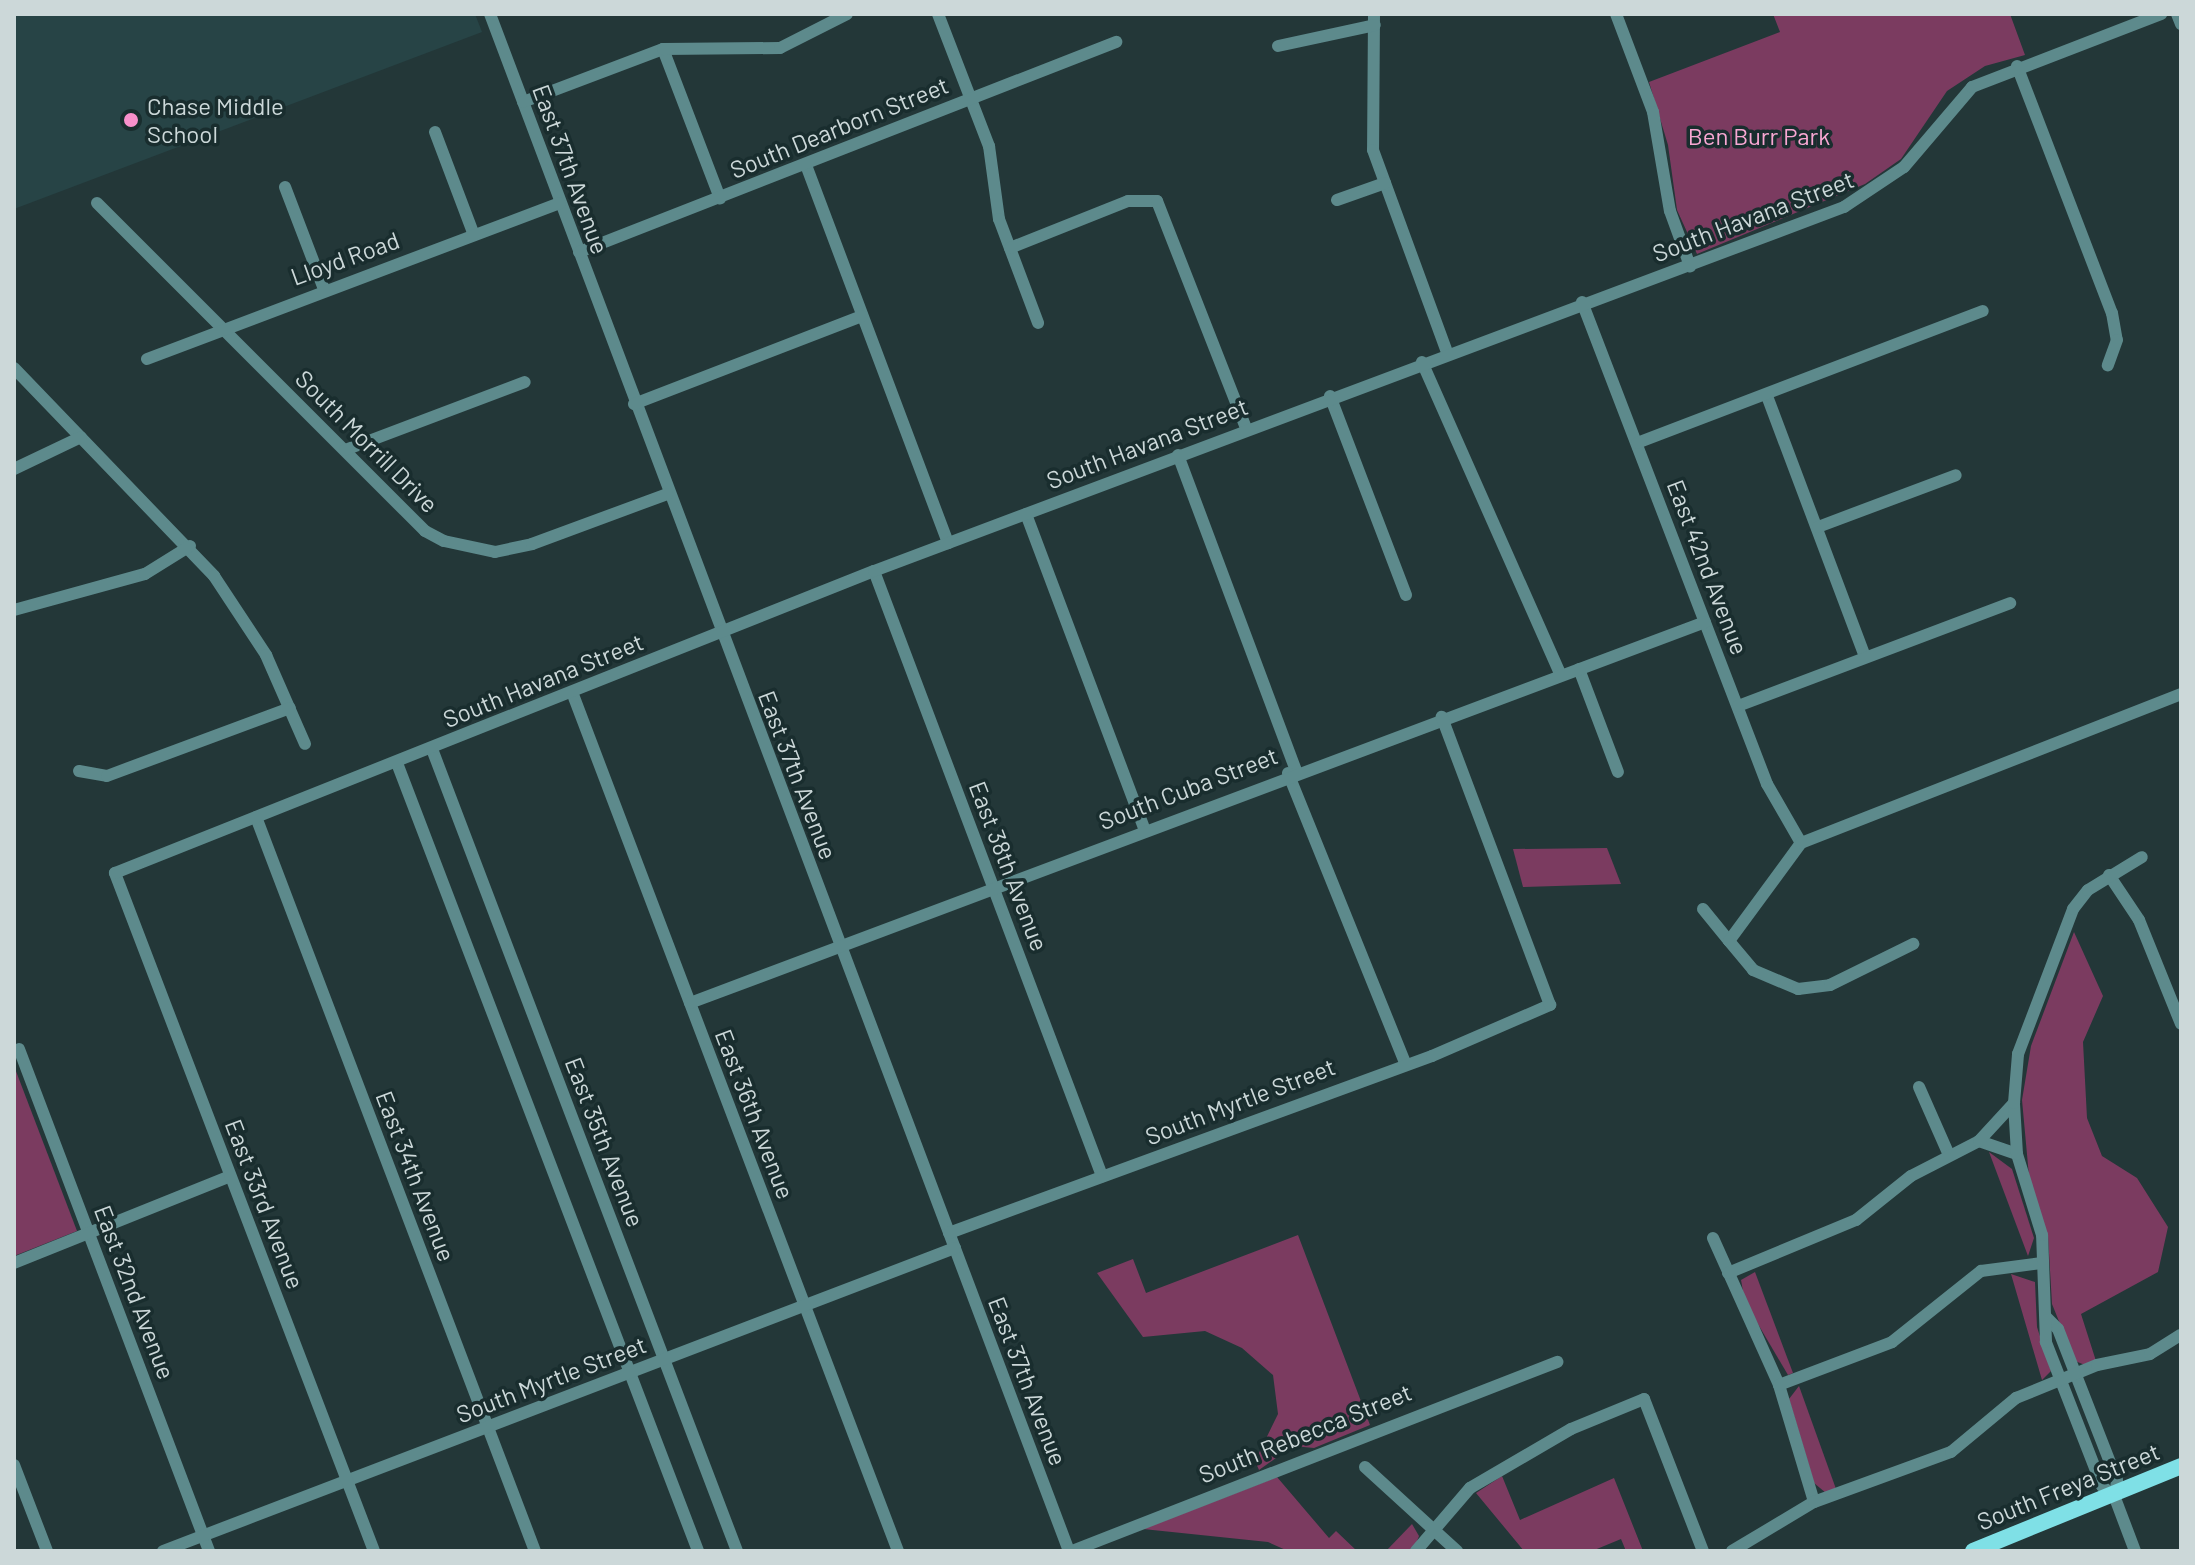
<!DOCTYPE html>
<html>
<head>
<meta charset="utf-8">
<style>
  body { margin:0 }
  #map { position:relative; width:2195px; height:1565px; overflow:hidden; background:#233738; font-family:Barlow,sans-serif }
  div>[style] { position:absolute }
  .built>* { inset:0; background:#274446 }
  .green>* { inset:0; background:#7b3b60 }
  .minor>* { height:12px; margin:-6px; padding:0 6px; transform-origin:6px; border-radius:6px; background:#5d8a8c }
  .major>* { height:16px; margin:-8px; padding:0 8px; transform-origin:8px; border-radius:8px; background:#7fe0e6 }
  .dots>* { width:22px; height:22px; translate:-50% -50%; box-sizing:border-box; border:4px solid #192d2e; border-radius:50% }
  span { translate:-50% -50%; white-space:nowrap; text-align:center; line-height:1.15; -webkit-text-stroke:7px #192d2e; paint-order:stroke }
  .poi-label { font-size:24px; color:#ccd8d9 }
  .left { translate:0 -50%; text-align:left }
  .street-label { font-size:24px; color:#ccd8d9 }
  .park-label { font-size:24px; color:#f8a7d3 }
  .frame { position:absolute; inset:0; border:16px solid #ccd8d9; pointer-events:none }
</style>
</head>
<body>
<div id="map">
  <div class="built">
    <div style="clip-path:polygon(14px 14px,475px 14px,482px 32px,14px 209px)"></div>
  </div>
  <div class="green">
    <div style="clip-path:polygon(1773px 14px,2010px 14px,2025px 55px,1985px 66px,1947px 91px,1901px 159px,1865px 184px,1697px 254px,1677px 210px,1668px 145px,1649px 82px,1780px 32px)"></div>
    <div style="clip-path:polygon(1607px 848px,1621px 884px,1523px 887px,1513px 849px)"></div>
    <div style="clip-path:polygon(2074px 932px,2103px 996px,2083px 1042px,2087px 1118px,2102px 1156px,2137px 1178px,2168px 1227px,2158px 1272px,2081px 1314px,2096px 1361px,2085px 1365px,2075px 1361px,2052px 1304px,2048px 1236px,2030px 1187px,2022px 1100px,2031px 1046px)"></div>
    <div style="clip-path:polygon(14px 1066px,77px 1231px,14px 1256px)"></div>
    <div style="clip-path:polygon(1989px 1152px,2012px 1169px,2034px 1238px,2028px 1256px)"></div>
    <div style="clip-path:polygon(1298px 1235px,1370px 1425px,1314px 1448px,1293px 1446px,1259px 1470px,1255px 1461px,1278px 1414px,1273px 1375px,1242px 1348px,1205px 1331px,1143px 1337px,1097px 1273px,1133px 1259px,1146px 1293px)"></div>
    <div style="clip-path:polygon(1755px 1272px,1793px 1373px,1788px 1375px,1745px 1302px,1741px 1280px)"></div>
    <div style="clip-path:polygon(2011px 1274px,2035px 1282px,2037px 1327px,2051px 1371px,2042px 1380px)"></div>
    <div style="clip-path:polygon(1799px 1386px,1836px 1489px,1826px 1493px,1814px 1483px,1789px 1399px)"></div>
    <div style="clip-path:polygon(1502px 1476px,1520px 1520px,1614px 1478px,1643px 1551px,1626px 1551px,1621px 1539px,1592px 1551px,1524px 1551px,1476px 1493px)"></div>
    <div style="clip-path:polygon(1277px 1477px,1329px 1538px,1336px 1531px,1357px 1551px,1288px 1551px,1268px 1542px,1143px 1529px)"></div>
    <div style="clip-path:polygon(1412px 1524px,1419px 1536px,1413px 1551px,1386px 1551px)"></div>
  </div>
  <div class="minor">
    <div style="left:490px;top:14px;width:1642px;rotate:69.36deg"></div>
    <div style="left:938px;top:14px;width:142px;rotate:68.9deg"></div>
    <div style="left:989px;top:146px;width:74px;rotate:82.2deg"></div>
    <div style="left:999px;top:219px;width:111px;rotate:69.4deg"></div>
    <div style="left:1374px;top:14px;width:136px;rotate:90.4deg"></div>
    <div style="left:1373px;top:150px;width:215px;rotate:69.9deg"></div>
    <div style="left:1616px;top:14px;width:105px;rotate:69.3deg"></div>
    <div style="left:1653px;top:112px;width:100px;rotate:80.3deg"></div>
    <div style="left:1670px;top:211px;width:59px;rotate:70deg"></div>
    <div style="left:2177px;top:14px;width:11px;rotate:68deg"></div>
    <div style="left:1278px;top:46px;width:99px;rotate:-12.2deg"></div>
    <div style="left:663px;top:49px;width:160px;rotate:69.1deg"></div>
    <div style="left:2017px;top:66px;width:265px;rotate:69deg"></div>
    <div style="left:2112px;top:313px;width:27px;rotate:80deg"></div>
    <div style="left:2117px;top:340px;width:27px;rotate:110deg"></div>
    <div style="left:523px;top:102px;width:150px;rotate:-20.7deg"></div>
    <div style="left:663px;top:49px;width:117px;rotate:-0.5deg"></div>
    <div style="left:780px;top:48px;width:75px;rotate:-26.9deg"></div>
    <div style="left:435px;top:132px;width:110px;rotate:69.3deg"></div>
    <div style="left:806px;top:165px;width:404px;rotate:69.4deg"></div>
    <div style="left:285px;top:187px;width:109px;rotate:69.1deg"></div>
    <div style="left:1337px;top:200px;width:51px;rotate:-19.5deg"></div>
    <div style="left:97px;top:203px;width:464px;rotate:45deg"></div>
    <div style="left:425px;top:531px;width:21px;rotate:28deg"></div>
    <div style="left:444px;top:541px;width:52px;rotate:12.2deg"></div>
    <div style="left:495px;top:552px;width:38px;rotate:-12deg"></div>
    <div style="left:532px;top:544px;width:144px;rotate:-20.3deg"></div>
    <div style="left:1010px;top:248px;width:127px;rotate:-21.7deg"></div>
    <div style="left:1128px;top:201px;width:29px"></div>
    <div style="left:1157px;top:201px;width:244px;rotate:68.6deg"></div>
    <div style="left:579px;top:252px;width:577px;rotate:-21.36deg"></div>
    <div style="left:1582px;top:302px;width:516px;rotate:69deg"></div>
    <div style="left:1767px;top:784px;width:68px;rotate:60deg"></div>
    <div style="left:147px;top:359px;width:441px;rotate:-20.7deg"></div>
    <div style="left:1422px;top:362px;width:341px;rotate:66.1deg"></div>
    <div style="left:14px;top:368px;width:289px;rotate:46.1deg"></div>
    <div style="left:214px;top:576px;width:95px;rotate:56.6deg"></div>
    <div style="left:266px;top:655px;width:97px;rotate:66.3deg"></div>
    <div style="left:1330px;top:396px;width:213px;rotate:69.1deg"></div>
    <div style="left:1767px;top:396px;width:279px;rotate:69.4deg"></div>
    <div style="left:634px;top:404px;width:244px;rotate:-21.1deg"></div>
    <div style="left:1637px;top:443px;width:370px;rotate:-20.9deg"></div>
    <div style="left:345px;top:450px;width:192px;rotate:-20.7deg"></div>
    <div style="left:1178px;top:455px;width:336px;rotate:69.5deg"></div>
    <div style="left:14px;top:469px;width:74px;rotate:-25.5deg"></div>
    <div style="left:1026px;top:514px;width:335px;rotate:69.4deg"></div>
    <div style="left:1818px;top:527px;width:147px;rotate:-20.6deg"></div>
    <div style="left:874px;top:571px;width:647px;rotate:69.35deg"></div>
    <div style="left:14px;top:610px;width:136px;rotate:-15.4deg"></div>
    <div style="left:145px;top:574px;width:53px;rotate:-31.9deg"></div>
    <div style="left:1579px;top:669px;width:110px;rotate:69.3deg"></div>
    <div style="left:572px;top:692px;width:919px;rotate:69.22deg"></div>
    <div style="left:1738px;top:706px;width:291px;rotate:-20.7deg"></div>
    <div style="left:432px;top:749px;width:858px;rotate:69.18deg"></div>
    <div style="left:397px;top:763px;width:844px;rotate:69.09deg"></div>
    <div style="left:79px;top:771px;width:28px;rotate:10deg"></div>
    <div style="left:107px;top:776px;width:195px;rotate:-20.4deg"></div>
    <div style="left:1288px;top:773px;width:313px;rotate:68deg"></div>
    <div style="left:256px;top:817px;width:785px;rotate:69.19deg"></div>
    <div style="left:2109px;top:875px;width:54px;rotate:56.3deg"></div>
    <div style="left:2139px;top:920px;width:112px;rotate:68deg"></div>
    <div style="left:1703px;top:909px;width:41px;rotate:50.9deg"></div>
    <div style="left:1729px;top:941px;width:122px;rotate:-53.7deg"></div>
    <div style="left:1801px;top:843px;width:408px;rotate:-21.4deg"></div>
    <div style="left:1729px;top:941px;width:38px;rotate:50deg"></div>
    <div style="left:1753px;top:970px;width:49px;rotate:22.9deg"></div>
    <div style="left:1798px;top:989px;width:32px;rotate:-7deg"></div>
    <div style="left:1830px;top:985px;width:93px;rotate:-26.3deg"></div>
    <div style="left:690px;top:1003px;width:1084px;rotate:-20.57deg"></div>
    <div style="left:19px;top:1049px;width:537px;rotate:69.27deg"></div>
    <div style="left:1919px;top:1087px;width:74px;rotate:66.2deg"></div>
    <div style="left:1979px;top:1141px;width:40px;rotate:18.9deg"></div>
    <div style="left:949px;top:1233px;width:514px;rotate:-20.13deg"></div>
    <div style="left:1432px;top:1056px;width:129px;rotate:-23.4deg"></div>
    <div style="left:1550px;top:1005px;width:308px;rotate:-110.6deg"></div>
    <div style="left:1713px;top:1238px;width:161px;rotate:65.8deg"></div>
    <div style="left:1779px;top:1385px;width:122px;rotate:73.3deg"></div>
    <div style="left:14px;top:1263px;width:233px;rotate:-21.9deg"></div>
    <div style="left:1728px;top:1273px;width:139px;rotate:-22.5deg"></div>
    <div style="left:1856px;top:1220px;width:70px;rotate:-38.7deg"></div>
    <div style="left:1911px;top:1176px;width:76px;rotate:-27.2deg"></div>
    <div style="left:1979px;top:1141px;width:52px;rotate:-47.4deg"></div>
    <div style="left:2046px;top:1317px;width:17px;rotate:45deg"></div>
    <div style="left:2058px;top:1329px;width:162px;rotate:68.7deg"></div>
    <div style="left:2117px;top:1480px;width:18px;rotate:96deg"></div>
    <div style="left:2115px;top:1498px;width:57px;rotate:69.3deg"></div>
    <div style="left:1779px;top:1385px;width:121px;rotate:-20.8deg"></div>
    <div style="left:1892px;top:1342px;width:114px;rotate:-38.6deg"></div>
    <div style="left:1981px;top:1271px;width:61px;rotate:-7.6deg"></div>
    <div style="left:14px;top:1465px;width:92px;rotate:69deg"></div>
    <div style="left:1365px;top:1467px;width:125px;rotate:42.4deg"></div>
    <div style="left:2115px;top:1498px;width:18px;rotate:-137deg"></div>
    <div style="left:2102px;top:1486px;width:155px;rotate:-111.3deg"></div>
    <div style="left:2046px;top:1342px;width:107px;rotate:-92.1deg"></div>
    <div style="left:2042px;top:1235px;width:85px;rotate:-107.2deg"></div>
    <div style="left:2017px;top:1154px;width:51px;rotate:-93.4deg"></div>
    <div style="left:2014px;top:1103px;width:49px;rotate:-85.3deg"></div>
    <div style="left:2018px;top:1054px;width:155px;rotate:-69.2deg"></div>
    <div style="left:2073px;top:909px;width:24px;rotate:-52deg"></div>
    <div style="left:2088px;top:890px;width:63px;rotate:-31.4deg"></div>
    <div style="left:163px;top:1551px;width:848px;rotate:-20.94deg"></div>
    <div style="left:374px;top:1551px;width:726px;rotate:-110.91deg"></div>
    <div style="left:115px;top:873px;width:817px;rotate:-21.7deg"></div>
    <div style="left:874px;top:571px;width:1036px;rotate:-20.57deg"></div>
    <div style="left:1844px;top:207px;width:72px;rotate:-33.7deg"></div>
    <div style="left:1904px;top:167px;width:105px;rotate:-49.6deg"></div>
    <div style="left:1972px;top:87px;width:203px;rotate:-21.1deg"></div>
    <div style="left:1072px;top:1551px;width:521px;rotate:-21.29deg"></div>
    <div style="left:1416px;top:1551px;width:83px;rotate:-49.4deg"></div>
    <div style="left:1470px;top:1488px;width:117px;rotate:-30.3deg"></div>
    <div style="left:1571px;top:1429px;width:79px;rotate:-22.3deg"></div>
    <div style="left:1644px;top:1399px;width:163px;rotate:68.8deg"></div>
    <div style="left:1732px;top:1551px;width:96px;rotate:-30.9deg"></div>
    <div style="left:1814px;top:1502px;width:146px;rotate:-20.1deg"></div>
    <div style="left:1951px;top:1452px;width:85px;rotate:-39.7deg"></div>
    <div style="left:2016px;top:1398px;width:87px;rotate:-22.2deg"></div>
    <div style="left:2097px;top:1365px;width:54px;rotate:-11.7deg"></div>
    <div style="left:2150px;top:1354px;width:36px;rotate:-32deg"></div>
  </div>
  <div class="major">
    <div style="left:1973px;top:1551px;width:225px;rotate:-22.2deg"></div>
  </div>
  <div class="dots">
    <div style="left:131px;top:120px;background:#f890cb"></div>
  </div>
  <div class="poi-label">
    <span class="left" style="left:147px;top:120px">Chase Middle<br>School</span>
  </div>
  <div class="street-label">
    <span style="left:839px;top:127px;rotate:-22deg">South Dearborn Street</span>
    <span style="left:571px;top:169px;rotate:70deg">East 37th Avenue</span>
    <span style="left:1753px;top:216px;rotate:-21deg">South Havana Street</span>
    <span style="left:345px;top:258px;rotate:-20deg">Lloyd Road</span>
    <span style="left:367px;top:441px;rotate:45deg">South Morrill Drive</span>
    <span style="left:1147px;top:443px;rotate:-21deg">South Havana Street</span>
    <span style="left:1708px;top:567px;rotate:69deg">East 42nd Avenue</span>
    <span style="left:543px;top:680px;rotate:-22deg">South Havana Street</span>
    <span style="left:798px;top:775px;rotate:69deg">East 37th Avenue</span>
    <span style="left:1188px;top:788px;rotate:-21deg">South Cuba Street</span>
    <span style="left:1009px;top:866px;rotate:69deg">East 38th Avenue</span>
    <span style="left:1240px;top:1101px;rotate:-21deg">South Myrtle Street</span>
    <span style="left:755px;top:1114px;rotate:69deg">East 36th Avenue</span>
    <span style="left:605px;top:1142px;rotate:69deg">East 35th Avenue</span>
    <span style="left:416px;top:1176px;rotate:69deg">East 34th Avenue</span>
    <span style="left:265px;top:1204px;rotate:69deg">East 33rd Avenue</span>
    <span style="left:135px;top:1292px;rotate:69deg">East 32nd Avenue</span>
    <span style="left:551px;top:1379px;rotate:-21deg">South Myrtle Street</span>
    <span style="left:1028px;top:1381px;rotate:69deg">East 37th Avenue</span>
    <span style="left:1305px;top:1433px;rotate:-22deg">South Rebecca Street</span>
    <span style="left:2068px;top:1486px;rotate:-22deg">South Freya Street</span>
  </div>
  <div class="park-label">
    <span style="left:1759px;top:136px">Ben Burr Park</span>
  </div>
  <div class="frame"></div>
</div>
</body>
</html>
